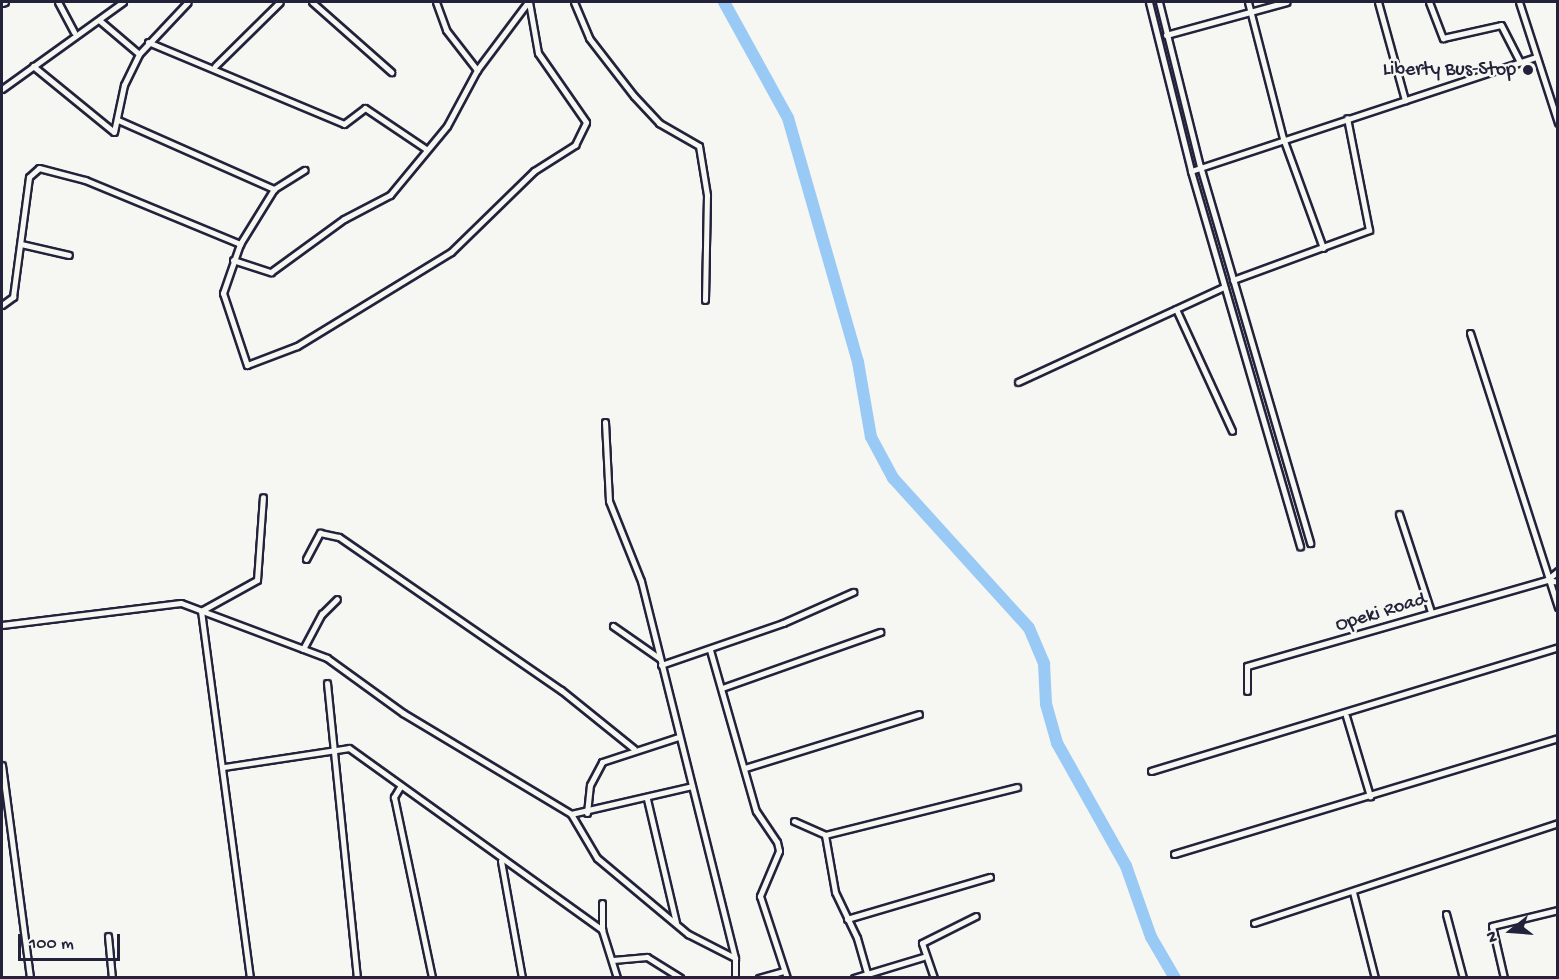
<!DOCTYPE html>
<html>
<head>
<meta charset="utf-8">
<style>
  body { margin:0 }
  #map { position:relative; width:1559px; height:979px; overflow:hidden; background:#f6f6f2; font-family:"Gochi Hand",sans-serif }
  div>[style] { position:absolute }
  .river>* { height:12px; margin:-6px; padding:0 6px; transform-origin:6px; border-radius:6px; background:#99c9f5 }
  .roads { filter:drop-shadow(2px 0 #22223b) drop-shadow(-2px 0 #22223b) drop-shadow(0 2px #22223b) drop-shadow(0 -2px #22223b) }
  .minor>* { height:5px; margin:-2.5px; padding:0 2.5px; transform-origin:2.5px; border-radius:2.5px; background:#f6f6f2 }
  .dots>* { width:16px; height:16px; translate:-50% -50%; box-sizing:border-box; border:3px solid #f6f6f2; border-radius:50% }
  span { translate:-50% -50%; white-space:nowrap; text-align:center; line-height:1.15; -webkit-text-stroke:5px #f6f6f2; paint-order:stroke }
  .poi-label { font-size:20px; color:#22223b }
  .right { translate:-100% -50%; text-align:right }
  .street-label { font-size:20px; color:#22223b }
  .frame { position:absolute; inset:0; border:3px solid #22223b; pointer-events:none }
  .north { position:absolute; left:1481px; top:901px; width:60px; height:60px; -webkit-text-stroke:4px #f6f6f2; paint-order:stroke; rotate:253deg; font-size:16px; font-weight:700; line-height:24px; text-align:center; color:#22223b }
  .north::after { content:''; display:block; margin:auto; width:21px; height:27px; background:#22223b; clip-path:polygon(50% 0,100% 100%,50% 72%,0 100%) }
  .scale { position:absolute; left:18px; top:934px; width:102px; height:27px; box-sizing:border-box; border:3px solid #22223b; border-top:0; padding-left:8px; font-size:18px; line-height:21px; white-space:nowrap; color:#22223b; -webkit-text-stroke:4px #f6f6f2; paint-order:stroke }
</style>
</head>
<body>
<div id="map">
  <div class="river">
    <div style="left:724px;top:2px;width:132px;rotate:61.1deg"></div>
    <div style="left:788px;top:118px;width:254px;rotate:74deg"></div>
    <div style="left:858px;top:362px;width:76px;rotate:80.2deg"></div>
    <div style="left:871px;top:437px;width:47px;rotate:61.8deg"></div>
    <div style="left:893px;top:478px;width:202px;rotate:47.8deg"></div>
    <div style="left:1029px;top:628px;width:39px;rotate:67deg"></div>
    <div style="left:1044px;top:664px;width:40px;rotate:87.1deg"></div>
    <div style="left:1046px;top:704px;width:41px;rotate:74.2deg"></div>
    <div style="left:1057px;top:743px;width:141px;rotate:60.7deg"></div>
    <div style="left:1126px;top:866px;width:75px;rotate:70.6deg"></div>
    <div style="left:1151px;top:937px;width:48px;rotate:59.7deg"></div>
  </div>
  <div class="roads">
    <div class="minor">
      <div style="left:58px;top:2px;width:34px;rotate:62deg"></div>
      <div style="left:312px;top:2px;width:106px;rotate:41.5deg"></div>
      <div style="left:436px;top:2px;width:30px;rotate:70deg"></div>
      <div style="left:446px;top:30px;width:51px;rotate:52.2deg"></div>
      <div style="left:574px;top:2px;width:39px;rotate:67deg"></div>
      <div style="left:589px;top:38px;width:73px;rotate:52.2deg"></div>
      <div style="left:634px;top:96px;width:37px;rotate:47deg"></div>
      <div style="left:659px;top:123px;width:46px;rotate:29.9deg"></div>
      <div style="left:699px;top:146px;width:50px;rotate:80.7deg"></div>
      <div style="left:707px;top:195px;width:105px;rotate:91.1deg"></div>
      <div style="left:1149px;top:2px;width:174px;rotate:76deg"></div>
      <div style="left:1191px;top:171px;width:391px;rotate:73.8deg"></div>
      <div style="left:1159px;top:2px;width:169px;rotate:76deg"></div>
      <div style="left:1200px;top:166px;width:393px;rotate:73.7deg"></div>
      <div style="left:1248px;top:2px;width:140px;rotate:75.6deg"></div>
      <div style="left:1283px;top:138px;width:117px;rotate:70deg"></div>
      <div style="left:1378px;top:2px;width:102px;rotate:74.6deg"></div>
      <div style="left:1429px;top:2px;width:39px;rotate:69deg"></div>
      <div style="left:1443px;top:38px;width:59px;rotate:-12.6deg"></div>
      <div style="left:1501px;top:25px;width:42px;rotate:62.8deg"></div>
      <div style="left:1519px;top:2px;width:127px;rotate:72.1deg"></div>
      <div style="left:2px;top:3px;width:3px;rotate:-18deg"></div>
      <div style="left:99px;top:20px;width:52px;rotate:40.4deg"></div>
      <div style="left:1166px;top:35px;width:125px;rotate:-15.3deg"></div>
      <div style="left:148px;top:42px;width:212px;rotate:22.7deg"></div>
      <div style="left:344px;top:124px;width:26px;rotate:-37deg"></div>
      <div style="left:365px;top:108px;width:73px;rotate:33.9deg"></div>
      <div style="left:33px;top:66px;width:104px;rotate:39.2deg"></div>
      <div style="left:114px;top:132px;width:48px;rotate:-78deg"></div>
      <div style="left:124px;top:85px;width:34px;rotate:-64deg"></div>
      <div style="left:139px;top:54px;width:71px;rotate:-46.7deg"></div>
      <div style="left:215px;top:66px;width:91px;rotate:-44.6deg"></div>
      <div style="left:2px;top:89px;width:149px;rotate:-35.7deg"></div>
      <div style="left:118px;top:120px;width:171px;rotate:23.9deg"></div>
      <div style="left:274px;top:189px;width:36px;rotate:-32deg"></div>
      <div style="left:1191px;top:171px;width:363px;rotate:-18.3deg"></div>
      <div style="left:274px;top:189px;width:65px;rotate:121.7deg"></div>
      <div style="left:240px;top:244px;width:52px;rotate:109.1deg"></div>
      <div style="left:223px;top:293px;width:76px;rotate:71.6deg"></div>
      <div style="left:247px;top:365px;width:53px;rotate:-20.8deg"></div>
      <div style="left:297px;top:346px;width:180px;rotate:-31.4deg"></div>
      <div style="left:451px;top:252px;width:116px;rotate:-44.3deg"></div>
      <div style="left:534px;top:171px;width:49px;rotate:-32.4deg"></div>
      <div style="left:575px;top:145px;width:25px;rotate:-64deg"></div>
      <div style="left:586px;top:122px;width:84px;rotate:-124.8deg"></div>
      <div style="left:538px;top:53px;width:52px;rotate:-100deg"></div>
      <div style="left:21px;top:244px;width:49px;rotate:12.9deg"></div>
      <div style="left:233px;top:260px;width:40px;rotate:18deg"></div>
      <div style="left:271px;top:272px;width:90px;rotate:-36deg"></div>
      <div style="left:344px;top:219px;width:52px;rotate:-27.6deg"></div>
      <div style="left:390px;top:195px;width:89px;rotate:-50.4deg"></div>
      <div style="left:447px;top:126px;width:64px;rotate:-61.8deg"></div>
      <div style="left:477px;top:70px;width:85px;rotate:-53.1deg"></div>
      <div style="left:1233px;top:280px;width:145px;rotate:-20.2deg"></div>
      <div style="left:1369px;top:230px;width:114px;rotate:-101.1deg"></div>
      <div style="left:2px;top:305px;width:14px;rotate:-36deg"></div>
      <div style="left:13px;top:297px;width:121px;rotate:-82.4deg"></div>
      <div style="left:29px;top:177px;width:13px;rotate:-42deg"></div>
      <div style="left:39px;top:168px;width:48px;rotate:14.6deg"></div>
      <div style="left:85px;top:180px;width:168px;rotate:22.4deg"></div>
      <div style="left:1176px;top:309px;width:134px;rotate:65.3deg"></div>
      <div style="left:1470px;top:333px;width:288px;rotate:72.2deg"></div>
      <div style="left:1018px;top:382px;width:227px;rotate:-24.8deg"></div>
      <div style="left:605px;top:422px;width:79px;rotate:87.1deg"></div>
      <div style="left:609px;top:501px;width:86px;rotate:68.2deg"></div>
      <div style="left:641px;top:581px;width:389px;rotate:76deg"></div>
      <div style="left:735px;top:958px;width:20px;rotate:90deg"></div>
      <div style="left:1399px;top:514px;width:103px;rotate:71.9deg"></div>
      <div style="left:306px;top:559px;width:30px;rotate:-62deg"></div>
      <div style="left:320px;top:533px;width:19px;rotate:12deg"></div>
      <div style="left:339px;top:537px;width:270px;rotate:34.6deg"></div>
      <div style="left:561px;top:690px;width:94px;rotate:38.9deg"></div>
      <div style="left:1558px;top:571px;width:14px;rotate:141deg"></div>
      <div style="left:1547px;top:580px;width:11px;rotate:10deg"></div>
      <div style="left:2px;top:625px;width:180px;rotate:-7deg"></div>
      <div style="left:181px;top:603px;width:156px;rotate:20.6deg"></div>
      <div style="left:327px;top:658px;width:94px;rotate:35.9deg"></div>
      <div style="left:403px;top:713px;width:196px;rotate:31deg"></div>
      <div style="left:571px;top:814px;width:51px;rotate:59.4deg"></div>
      <div style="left:597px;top:858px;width:119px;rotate:39.9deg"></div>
      <div style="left:688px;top:934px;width:53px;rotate:27.1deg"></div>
      <div style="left:613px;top:626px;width:56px;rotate:34.8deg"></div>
      <div style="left:303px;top:649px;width:40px;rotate:-62deg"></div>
      <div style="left:322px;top:614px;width:21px;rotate:-45deg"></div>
      <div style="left:710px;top:650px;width:167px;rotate:74.1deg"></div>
      <div style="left:756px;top:811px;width:37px;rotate:56deg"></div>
      <div style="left:777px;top:842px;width:9px;rotate:77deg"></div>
      <div style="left:779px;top:851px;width:49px;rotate:112.9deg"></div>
      <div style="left:760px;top:896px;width:86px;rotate:71.8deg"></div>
      <div style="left:661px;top:665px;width:129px;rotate:-19deg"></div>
      <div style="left:783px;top:623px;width:77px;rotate:-23.9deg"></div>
      <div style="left:327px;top:683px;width:297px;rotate:84.2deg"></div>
      <div style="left:722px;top:688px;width:168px;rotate:-19.5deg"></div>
      <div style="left:1247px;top:691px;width:25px;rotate:-90deg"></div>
      <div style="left:1247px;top:666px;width:312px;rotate:-16deg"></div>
      <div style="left:1346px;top:716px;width:84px;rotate:73.3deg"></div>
      <div style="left:2px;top:765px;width:215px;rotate:82.5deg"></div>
      <div style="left:224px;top:767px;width:126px;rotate:-8.6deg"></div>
      <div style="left:349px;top:748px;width:312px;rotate:35.7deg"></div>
      <div style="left:602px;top:930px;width:50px;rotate:72.6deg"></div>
      <div style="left:745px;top:768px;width:182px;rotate:-17.2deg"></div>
      <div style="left:1151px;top:771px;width:425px;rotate:-16.9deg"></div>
      <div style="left:400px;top:787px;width:12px;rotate:121deg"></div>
      <div style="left:394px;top:797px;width:185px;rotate:78.1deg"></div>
      <div style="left:647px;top:799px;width:127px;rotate:76.8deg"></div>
      <div style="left:587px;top:813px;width:28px;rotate:-84deg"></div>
      <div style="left:590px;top:785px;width:26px;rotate:-62deg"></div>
      <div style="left:602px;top:762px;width:80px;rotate:-18.2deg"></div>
      <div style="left:571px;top:814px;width:124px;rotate:-13deg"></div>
      <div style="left:794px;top:821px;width:34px;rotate:24deg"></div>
      <div style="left:825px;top:835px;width:198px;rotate:-14deg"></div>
      <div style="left:825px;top:835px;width:58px;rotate:80deg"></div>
      <div style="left:835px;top:892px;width:51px;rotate:64.4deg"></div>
      <div style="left:857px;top:938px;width:37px;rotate:74deg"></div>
      <div style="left:1174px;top:854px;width:401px;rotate:-16.8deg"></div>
      <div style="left:501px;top:861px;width:119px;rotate:79.8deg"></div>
      <div style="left:1353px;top:892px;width:89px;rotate:75.7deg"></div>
      <div style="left:602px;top:903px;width:27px;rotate:90deg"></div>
      <div style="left:1446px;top:914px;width:66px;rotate:75.1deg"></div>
      <div style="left:847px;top:919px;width:149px;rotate:-16.4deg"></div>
      <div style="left:1254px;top:923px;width:320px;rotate:-18.2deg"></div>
      <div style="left:108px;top:936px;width:42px;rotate:84.6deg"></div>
      <div style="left:613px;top:960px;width:34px;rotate:-5deg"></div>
      <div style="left:647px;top:957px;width:39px;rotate:32deg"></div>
      <div style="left:250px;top:978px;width:370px;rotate:-97.6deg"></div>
      <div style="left:201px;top:611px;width:64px;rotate:-29deg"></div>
      <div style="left:257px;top:580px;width:83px;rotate:-85.9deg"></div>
      <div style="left:759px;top:978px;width:26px;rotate:-16deg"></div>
      <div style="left:854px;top:978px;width:72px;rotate:-16.9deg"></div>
      <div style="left:934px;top:978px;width:37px;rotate:-109deg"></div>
      <div style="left:922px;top:943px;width:60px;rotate:-26.6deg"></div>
      <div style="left:1504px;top:978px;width:53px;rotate:-103deg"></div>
      <div style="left:1492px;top:926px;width:68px;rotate:-13.6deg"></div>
    </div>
  </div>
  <div class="dots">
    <div style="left:1528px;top:70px;background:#22223b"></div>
  </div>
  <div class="poi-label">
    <span class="right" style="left:1516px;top:70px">Liberty Bus-Stop</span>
  </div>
  <div class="street-label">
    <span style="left:1381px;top:613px;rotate:-17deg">Opeki Road</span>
  </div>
  <div class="frame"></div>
  <div class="north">N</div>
  <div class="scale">100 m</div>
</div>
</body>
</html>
